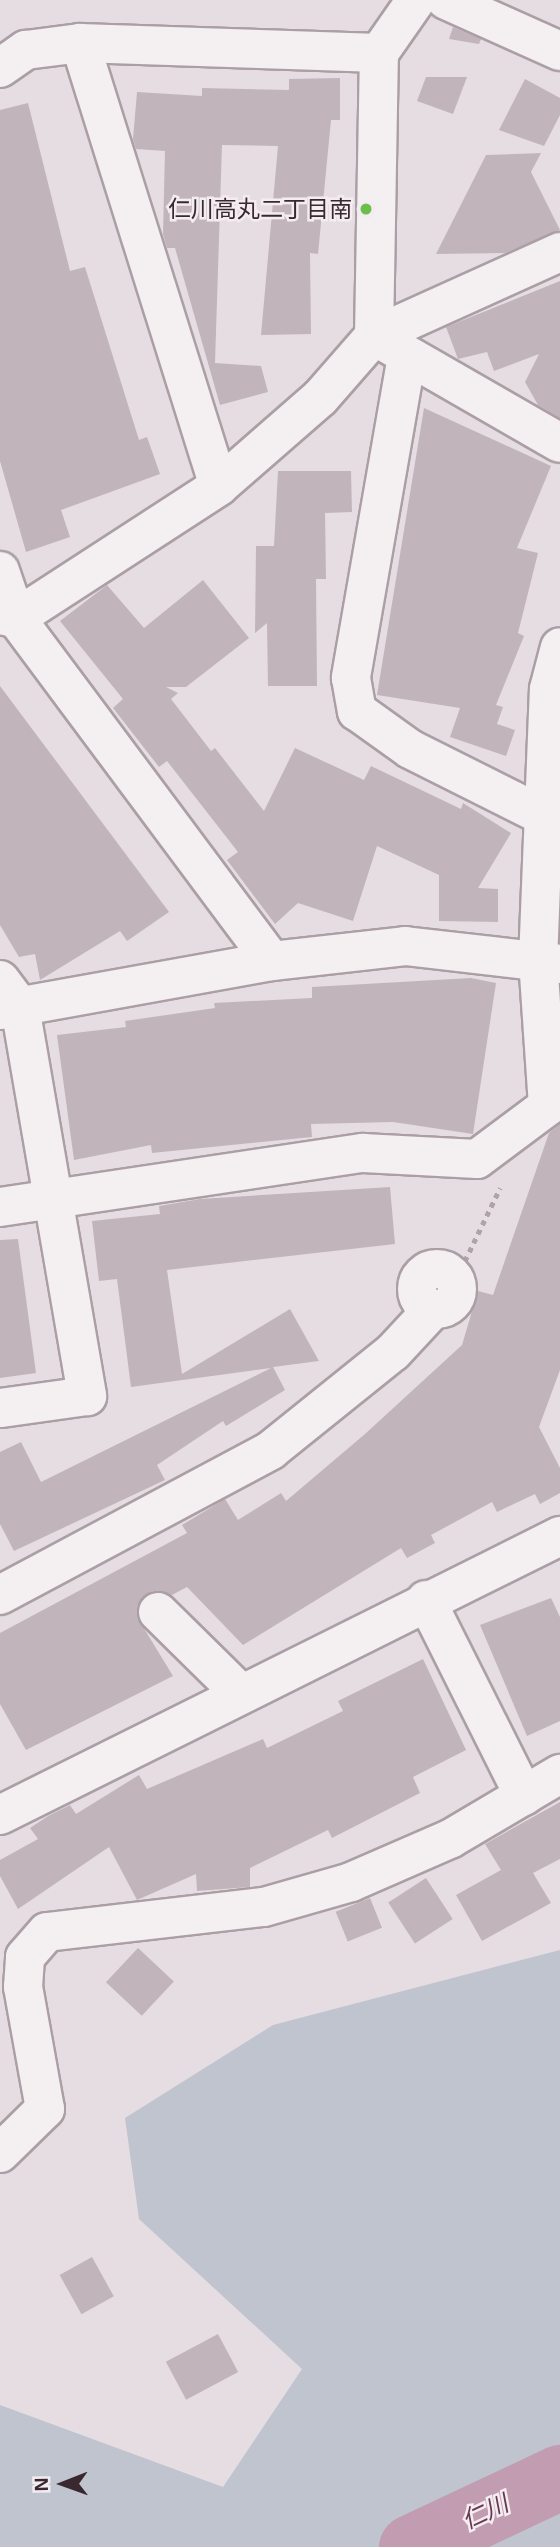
<!DOCTYPE html>
<html>
<head>
<meta charset="utf-8">
<style>
  body { margin:0 }
  #map { position:relative; width:560px; height:2547px; overflow:hidden; background:#e5dde1; font-family:Arial,"Noto Sans JP",sans-serif }
  div>[style] { position:absolute }
  .green>* { inset:0; background:#bfc4ce }
  .river>* { height:65px; margin:-32.5px; padding:0 32.5px; transform-origin:32.5px; border-radius:32.5px; background:#c29cb1 }
  .building>* { inset:0; background:#c1b5bb; transform-origin:0 0 }
  .path>* { height:4.5px; margin-top:-2.25px; transform-origin:0; background:repeating-linear-gradient(90deg,#ada3a8 0 5px,transparent 0 10px) }
  .roads { filter:drop-shadow(2px 0 #ab9fa5) drop-shadow(-2px 0 #ab9fa5) drop-shadow(0 2px #ab9fa5) drop-shadow(0 -2px #ab9fa5) }
  .minor>* { height:38px; margin:-19px; padding:0 19px; transform-origin:19px; border-radius:19px; background:#f4eff1 }
  .minor>.ring { margin:-19px; padding:0; box-sizing:content-box; background:none; border:38px solid #f4eff1; border-radius:50% }
  .dots>* { width:19px; height:19px; translate:-50% -50%; box-sizing:border-box; border:4px solid #f3ecf0; border-radius:50% }
  span { translate:-50% -50%; white-space:nowrap; text-align:center; line-height:1.15; -webkit-text-stroke:5px #f3ecf0; paint-order:stroke }
  .poi-label { font-size:23px; color:#3a2830 }
  .right { translate:-100% -50%; text-align:right }
  .water-label { font-size:24px; color:#693752; font-style:italic }
  .north { position:absolute; left:28px; top:2449px; width:70px; height:70px; -webkit-text-stroke:5px #f3ecf0; paint-order:stroke; rotate:269deg; font-size:19px; font-weight:700; line-height:28px; text-align:center; color:#3a2830 }
  .north::after { content:''; display:block; margin:auto; width:24px; height:32px; background:#3a2830; clip-path:polygon(50% 0,100% 100%,50% 72%,0 100%) }
</style>
</head>
<body>
<div id="map">
  <div class="green">
    <div style="clip-path:polygon(560px 1950px,560px 2547px,0 2547px,0 2405px,223px 2487px,302px 2369px,139px 2219px,125px 2118px,273px 2025px)"></div>
  </div>
  <div class="river">
    <div style="left:411px;top:2547px;width:165px;rotate:-25.2deg"></div>
  </div>
  <div class="building">
    <div style="clip-path:polygon(453px 27px,481px 39px,479px 44px,449px 39px)"></div>
    <div style="clip-path:polygon(426px 77px,467px 77px,453px 114px,417px 101px)"></div>
    <div style="clip-path:polygon(340px 78px,340px 120px,331px 120px,318px 254px,310px 253px,311px 334px,261px 335px,278px 146px,222px 145px,215px 363px,261px 366px,268px 392px,220px 405px,175px 248px,167px 248px,163px 234px,165px 151px,136px 149px,133px 139px,137px 92px,202px 96px,202px 88px,289px 90px,289px 79px)"></div>
    <div style="clip-path:polygon(525px 79px,560px 98px,560px 115px,544px 146px,499px 130px)"></div>
    <div style="clip-path:polygon(28px 103px,70px 271px,85px 267px,139px 440px,147px 437px,160px 474px,61px 510px,70px 537px,26px 552px,0 461px,0 110px)"></div>
    <div style="clip-path:polygon(541px 153px,531px 172px,560px 230px,505px 253px,436px 254px,486px 155px)"></div>
    <div style="clip-path:polygon(560px 281px,560px 418px,538px 405px,525px 382px,539px 354px,494px 371px,487px 352px,458px 359px,446px 327px)"></div>
    <div style="clip-path:polygon(424px 408px,551px 466px,517px 548px,538px 553px,518px 633px,524px 636px,496px 705px,503px 707px,497px 724px,515px 730px,506px 756px,450px 737px,460px 708px,377px 695px)"></div>
    <div style="clip-path:polygon(278px 471px,351px 471px,352px 512px,325px 513px,326px 579px,316px 579px,317px 686px,268px 686px,267px 623px,255px 633px,256px 546px,274px 546px)"></div>
    <div style="clip-path:polygon(203px 580px,249px 638px,186px 687px,166px 687px,178px 693px,171px 699px,211px 751px,215px 748px,264px 811px,295px 748px,364px 780px,371px 766px,461px 809px,463px 803px,511px 833px,478px 888px,498px 889px,498px 922px,439px 921px,439px 875px,377px 846px,353px 921px,298px 903px,275px 924px,227px 860px,238px 852px,167px 761px,159px 767px,113px 708px,123px 699px,60px 621px,107px 585px,144px 628px)"></div>
    <div style="clip-path:polygon(0 686px,169px 912px,127px 941px,120px 931px,40px 980px,35px 954px,19px 957px,0 925px)"></div>
    <div style="clip-path:polygon(471px 978px,496px 983px,473px 1134px,393px 1122px,311px 1124px,312px 1137px,152px 1153px,151px 1145px,74px 1160px,57px 1035px,126px 1027px,125px 1021px,215px 1008px,214px 1003px,312px 998px,312px 987px)"></div>
    <div style="clip-path:polygon(560px 1124px,560px 1370px,539px 1427px,560px 1468px,560px 1493px,540px 1504px,535px 1494px,497px 1512px,492px 1502px,431px 1535px,435px 1543px,407px 1558px,401px 1548px,243px 1645px,187px 1587px,172px 1595px,152px 1591px,137px 1606px,137px 1617px,173px 1676px,26px 1750px,0 1704px,0 1633px,187px 1533px,182px 1525px,225px 1499px,238px 1520px,281px 1493px,286px 1501px,365px 1434px,462px 1345px,478px 1291px,493px 1295px,549px 1133px)"></div>
    <div style="clip-path:polygon(390px 1187px,395px 1244px,167px 1270px,182px 1374px,290px 1309px,319px 1361px,273px 1367px,285px 1390px,226px 1426px,223px 1421px,157px 1465px,165px 1480px,14px 1551px,0 1524px,0 1452px,21px 1442px,41px 1482px,271px 1368px,131px 1387px,117px 1279px,99px 1281px,92px 1221px,160px 1214px,159px 1206px,200px 1199px)"></div>
    <div style="clip-path:polygon(18px 1239px,36px 1373px,0 1378px,0 1240px)"></div>
    <div style="clip-path:polygon(551px 1598px,560px 1617px,560px 1721px,527px 1736px,480px 1625px)"></div>
    <div style="clip-path:polygon(423px 1659px,466px 1750px,413px 1777px,420px 1793px,332px 1838px,328px 1830px,250px 1868px,250px 1887px,197px 1891px,196px 1874px,137px 1900px,109px 1847px,18px 1909px,0 1876px,0 1860px,38px 1839px,30px 1828px,48px 1816px,70px 1805px,76px 1814px,139px 1775px,147px 1789px,263px 1739px,267px 1748px,343px 1711px,338px 1701px)"></div>
    <div style="clip-path:polygon(560px 1802px,560px 1859px,533px 1873px,551px 1903px,482px 1941px,456px 1895px,501px 1870px,485px 1844px)"></div>
    <div style="left:426px;top:1878px;width:49px;height:45px;rotate:57deg"></div>
    <div style="left:370px;top:1898px;width:32px;height:37px;rotate:68deg"></div>
    <div style="left:138px;top:1948px;width:49px;height:47px;rotate:43deg"></div>
    <div style="left:92px;top:2257px;width:45px;height:37px;rotate:61deg"></div>
    <div style="left:218px;top:2334px;width:43px;height:59px;rotate:62deg"></div>
  </div>
  <div class="path">
    <div style="left:456px;top:1279px;width:101px;rotate:-64.2deg"></div>
  </div>
  <div class="roads">
    <div class="minor">
      <div style="left:446px;top:0;width:125px;rotate:24.1deg"></div>
      <div style="left:80px;top:43px;width:464px;rotate:72.6deg"></div>
      <div style="left:0;top:68px;width:32px;rotate:-35deg"></div>
      <div style="left:26px;top:50px;width:54px;rotate:-7.4deg"></div>
      <div style="left:80px;top:43px;width:299px;rotate:1.9deg"></div>
      <div style="left:374px;top:336px;width:283px;rotate:-89deg"></div>
      <div style="left:379px;top:53px;width:65px;rotate:-55.1deg"></div>
      <div style="left:388px;top:344px;width:198px;rotate:29.9deg"></div>
      <div style="left:407px;top:356px;width:327px;rotate:99.9deg"></div>
      <div style="left:351px;top:678px;width:34px;rotate:80deg"></div>
      <div style="left:357px;top:711px;width:65px;rotate:35.6deg"></div>
      <div style="left:410px;top:749px;width:150px;rotate:26.6deg"></div>
      <div style="left:0;top:571px;width:50px;rotate:71.2deg"></div>
      <div style="left:16px;top:618px;width:428px;rotate:53.3deg"></div>
      <div style="left:0;top:615px;width:16px;rotate:11deg"></div>
      <div style="left:16px;top:618px;width:242px;rotate:-33deg"></div>
      <div style="left:219px;top:486px;width:134px;rotate:-41.1deg"></div>
      <div style="left:320px;top:398px;width:82px;rotate:-48.9deg"></div>
      <div style="left:374px;top:336px;width:204px;rotate:-24.3deg"></div>
      <div style="left:0;top:980px;width:34px;rotate:53deg"></div>
      <div style="left:20px;top:1007px;width:395px;rotate:80.2deg"></div>
      <div style="left:87px;top:1396px;width:88px;rotate:172.1deg"></div>
      <div style="left:0;top:1010px;width:276px;rotate:-10.2deg"></div>
      <div style="left:272px;top:961px;width:134px;rotate:-6.4deg"></div>
      <div style="left:405px;top:946px;width:156px;rotate:6.6deg"></div>
      <div style="left:0;top:1207px;width:367px;rotate:-8.5deg"></div>
      <div style="left:363px;top:1153px;width:114px;rotate:3deg"></div>
      <div style="left:477px;top:1159px;width:89px;rotate:-36.7deg"></div>
      <div style="left:548px;top:1106px;width:145px;rotate:-93.9deg"></div>
      <div style="left:538px;top:961px;width:272px;rotate:-87.7deg"></div>
      <div style="left:549px;top:689px;width:43px;rotate:-75.3deg"></div>
      <div class="ring" style="left:417px;top:1269px;width:2px;height:2px"></div>
      <div style="left:0;top:1595px;width:307px;rotate:-28.1deg"></div>
      <div style="left:271px;top:1450px;width:156px;rotate:-38.8deg"></div>
      <div style="left:393px;top:1352px;width:59px;rotate:-47.1deg"></div>
      <div style="left:426px;top:1600px;width:219px;rotate:63.4deg"></div>
      <div style="left:158px;top:1612px;width:114px;rotate:44.6deg"></div>
      <div style="left:0;top:1815px;width:626px;rotate:-26.48deg"></div>
      <div style="left:0;top:2153px;width:63px;rotate:-44.4deg"></div>
      <div style="left:45px;top:2109px;width:124px;rotate:-100.2deg"></div>
      <div style="left:23px;top:1987px;width:30px;rotate:-86deg"></div>
      <div style="left:25px;top:1957px;width:33px;rotate:-49deg"></div>
      <div style="left:47px;top:1932px;width:218px;rotate:-6.6deg"></div>
      <div style="left:264px;top:1907px;width:91px;rotate:-16deg"></div>
      <div style="left:351px;top:1882px;width:108px;rotate:-23.5deg"></div>
      <div style="left:450px;top:1839px;width:128px;rotate:-30.6deg"></div>
    </div>
  </div>
  <div class="dots">
    <div style="left:366px;top:209px;background:#69be4e"></div>
  </div>
  <div class="poi-label">
    <span class="right" style="left:352px;top:209px">仁川高丸二丁目南</span>
  </div>
  <div class="water-label">
    <span style="left:485px;top:2512px;rotate:-25deg">仁川</span>
  </div>
  <div class="north">N</div>
</div>
</body>
</html>
